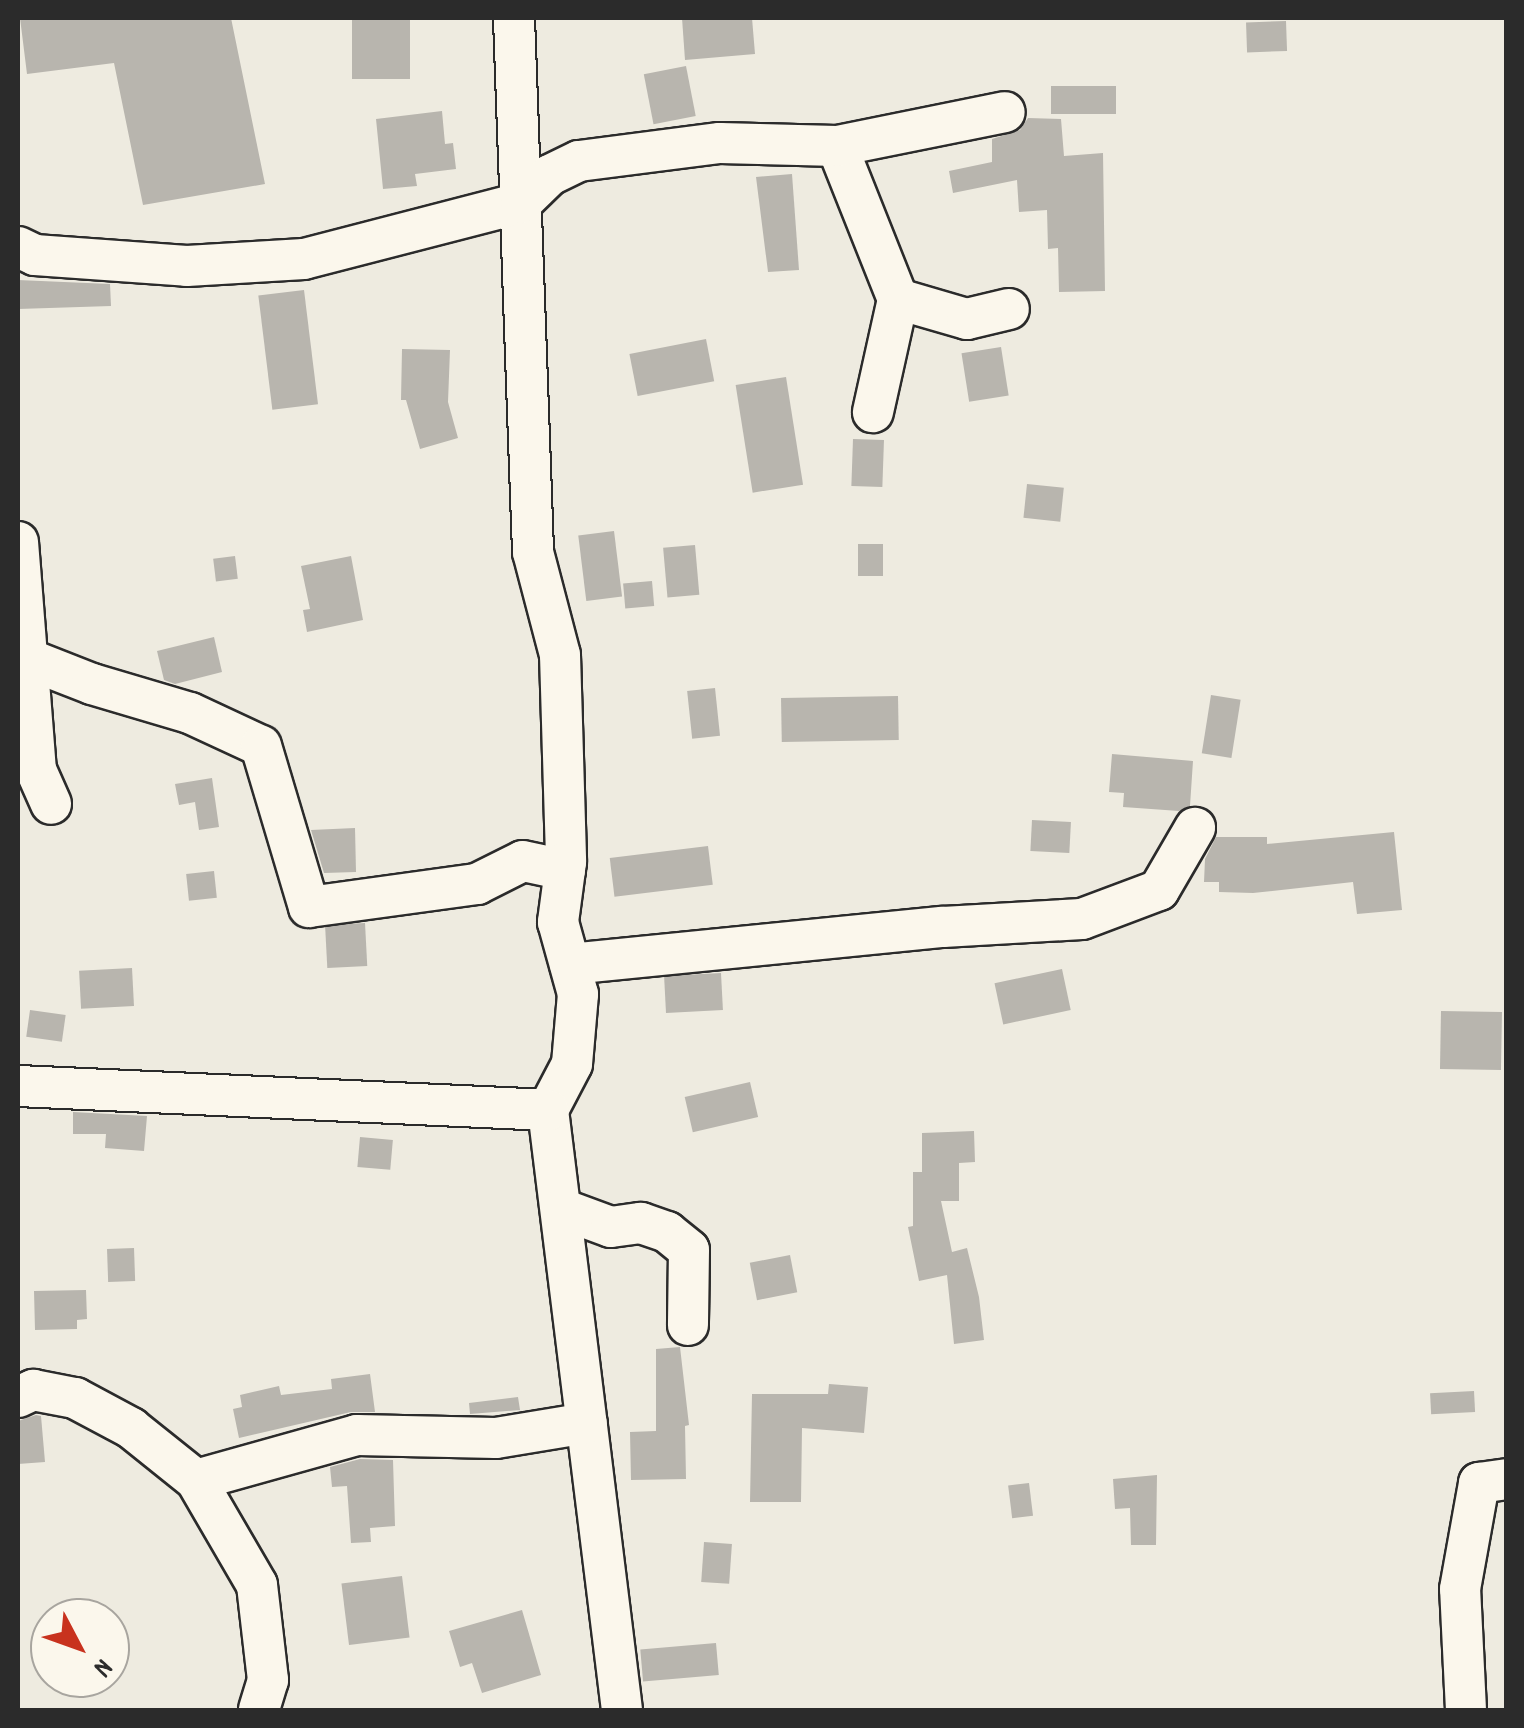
<!DOCTYPE html>
<html>
<head>
<meta charset="utf-8">
<style>
  body { margin:0 }
  #map { position:relative; width:1524px; height:1728px; overflow:hidden; background:#eeebe0; font-family:Dekko,sans-serif }
  div>[style] { position:absolute }
  .building>* { inset:0; background:#b8b5ae; transform-origin:0 0 }
  .roads { filter:drop-shadow(2px 0 #2b2b2b) drop-shadow(-2px 0 #2b2b2b) drop-shadow(0 2px #2b2b2b) drop-shadow(0 -2px #2b2b2b) }
  .minor>* { height:40px; margin:-20px; padding:0 20px; transform-origin:20px; border-radius:20px; background:#fbf7ec }
  span { translate:-50% -50%; white-space:nowrap; text-align:center; line-height:1.15; -webkit-text-stroke:8px #fbf7ec; paint-order:stroke }
  .frame { position:absolute; inset:0; border:20px solid #2b2b2b; pointer-events:none }
  .north { position:absolute; left:30px; top:1598px; width:100px; height:100px; box-sizing:border-box; background:#fbf7ec; border:2px solid #a8a59f; border-radius:50%; rotate:131deg; font-size:28px; font-weight:700; line-height:40px; text-align:center; color:#2b2b2b }
  .north::after { content:''; display:block; margin:auto; width:35px; height:45px; background:#c8321e; clip-path:polygon(50% 0,100% 100%,50% 72%,0 100%) }
</style>
</head>
<body>
<div id="map">
  <div class="building">
    <div style="clip-path:polygon(20px 18px,231px 18px,265px 184px,143px 205px,114px 63px,27px 74px)"></div>
    <div style="left:352px;top:18px;width:58px;height:61px"></div>
    <div style="clip-path:polygon(682px 18px,752px 18px,755px 54px,685px 60px)"></div>
    <div style="left:1286px;top:21px;width:30px;height:40px;rotate:88deg"></div>
    <div style="left:686px;top:66px;width:51px;height:43px;rotate:79deg"></div>
    <div style="left:1116px;top:86px;width:28px;height:65px;rotate:90deg"></div>
    <div style="clip-path:polygon(442px 111px,445px 144px,453px 143px,456px 169px,415px 174px,417px 186px,383px 189px,376px 119px)"></div>
    <div style="clip-path:polygon(1028px 118px,1061px 119px,1064px 156px,1103px 153px,1105px 291px,1059px 292px,1058px 248px,1048px 249px,1047px 210px,1019px 212px,1017px 180px,953px 193px,949px 171px,992px 162px,992px 139px,1020px 130px)"></div>
    <div style="clip-path:polygon(792px 174px,799px 270px,768px 272px,756px 177px)"></div>
    <div style="clip-path:polygon(18px 280px,110px 284px,111px 306px,18px 309px)"></div>
    <div style="left:304px;top:290px;width:115px;height:46px;rotate:83deg"></div>
    <div style="left:706px;top:339px;width:43px;height:78px;rotate:79deg"></div>
    <div style="left:1001px;top:347px;width:49px;height:40px;rotate:81deg"></div>
    <div style="clip-path:polygon(402px 349px,450px 350px,448px 402px,458px 438px,420px 449px,406px 400px,401px 400px)"></div>
    <div style="left:786px;top:377px;width:109px;height:51px;rotate:81deg"></div>
    <div style="left:853px;top:439px;width:31px;height:47px;rotate:2deg"></div>
    <div style="left:1027px;top:484px;width:37px;height:34px;rotate:6deg"></div>
    <div style="left:614px;top:531px;width:66px;height:36px;rotate:83deg"></div>
    <div style="left:858px;top:544px;width:25px;height:32px"></div>
    <div style="left:695px;top:545px;width:50px;height:32px;rotate:85deg"></div>
    <div style="left:235px;top:556px;width:23px;height:22px;rotate:83deg"></div>
    <div style="clip-path:polygon(351px 556px,363px 620px,307px 632px,303px 610px,310px 609px,301px 566px)"></div>
    <div style="left:652px;top:581px;width:25px;height:29px;rotate:85deg"></div>
    <div style="clip-path:polygon(214px 637px,222px 672px,175px 684px,164px 680px,157px 651px)"></div>
    <div style="left:715px;top:688px;width:48px;height:28px;rotate:84deg"></div>
    <div style="left:1211px;top:695px;width:30px;height:59px;rotate:9deg"></div>
    <div style="left:898px;top:696px;width:44px;height:117px;rotate:89deg"></div>
    <div style="clip-path:polygon(1112px 754px,1193px 761px,1190px 806px,1179px 811px,1123px 807px,1124px 793px,1109px 792px)"></div>
    <div style="clip-path:polygon(212px 778px,219px 827px,199px 830px,195px 802px,179px 805px,175px 784px)"></div>
    <div style="left:1032px;top:820px;width:39px;height:31px;rotate:3deg"></div>
    <div style="clip-path:polygon(355px 828px,356px 872px,324px 873px,311px 830px)"></div>
    <div style="clip-path:polygon(1394px 832px,1402px 910px,1357px 914px,1353px 882px,1253px 893px,1219px 892px,1219px 882px,1204px 882px,1205px 859px,1216px 837px,1267px 837px,1267px 844px)"></div>
    <div style="left:708px;top:846px;width:39px;height:99px;rotate:83deg"></div>
    <div style="left:214px;top:871px;width:27px;height:28px;rotate:84deg"></div>
    <div style="left:365px;top:923px;width:43px;height:40px;rotate:87deg"></div>
    <div style="left:132px;top:968px;width:38px;height:53px;rotate:87deg"></div>
    <div style="left:1062px;top:969px;width:42px;height:69px;rotate:78deg"></div>
    <div style="left:721px;top:973px;width:37px;height:57px;rotate:87deg"></div>
    <div style="left:30px;top:1010px;width:36px;height:27px;rotate:8deg"></div>
    <div style="left:1441px;top:1011px;width:61px;height:58px;rotate:1deg"></div>
    <div style="left:750px;top:1082px;width:36px;height:67px;rotate:77deg"></div>
    <div style="clip-path:polygon(73px 1112px,147px 1116px,144px 1151px,105px 1148px,106px 1134px,73px 1134px)"></div>
    <div style="clip-path:polygon(974px 1131px,975px 1162px,959px 1163px,959px 1201px,941px 1201px,952px 1252px,967px 1248px,979px 1297px,984px 1340px,954px 1344px,947px 1275px,919px 1281px,908px 1227px,913px 1226px,913px 1172px,922px 1172px,922px 1133px)"></div>
    <div style="left:360px;top:1137px;width:33px;height:30px;rotate:5deg"></div>
    <div style="left:134px;top:1248px;width:33px;height:27px;rotate:88deg"></div>
    <div style="left:790px;top:1255px;width:38px;height:41px;rotate:79deg"></div>
    <div style="clip-path:polygon(86px 1290px,87px 1319px,77px 1320px,77px 1329px,35px 1330px,34px 1291px)"></div>
    <div style="clip-path:polygon(680px 1347px,689px 1425px,685px 1426px,686px 1479px,631px 1480px,630px 1432px,656px 1431px,656px 1349px)"></div>
    <div style="clip-path:polygon(370px 1374px,375px 1412px,351px 1412px,239px 1438px,233px 1409px,242px 1407px,240px 1395px,279px 1386px,281px 1395px,332px 1389px,331px 1379px)"></div>
    <div style="clip-path:polygon(829px 1384px,868px 1387px,864px 1433px,802px 1428px,801px 1502px,750px 1502px,752px 1394px,828px 1394px)"></div>
    <div style="left:1474px;top:1391px;width:21px;height:44px;rotate:87deg"></div>
    <div style="clip-path:polygon(518px 1397px,520px 1410px,470px 1414px,469px 1403px)"></div>
    <div style="clip-path:polygon(36px 1415px,41px 1416px,45px 1462px,18px 1464px,18px 1421px)"></div>
    <div style="clip-path:polygon(360px 1459px,393px 1460px,395px 1526px,370px 1528px,371px 1542px,351px 1543px,347px 1486px,332px 1487px,330px 1467px)"></div>
    <div style="clip-path:polygon(1157px 1475px,1156px 1545px,1131px 1545px,1130px 1508px,1115px 1509px,1113px 1479px)"></div>
    <div style="left:1029px;top:1483px;width:33px;height:21px;rotate:83deg"></div>
    <div style="left:704px;top:1542px;width:28px;height:40px;rotate:4deg"></div>
    <div style="left:402px;top:1576px;width:62px;height:61px;rotate:83deg"></div>
    <div style="clip-path:polygon(522px 1610px,541px 1675px,482px 1693px,472px 1663px,460px 1667px,449px 1631px)"></div>
    <div style="left:716px;top:1643px;width:32px;height:76px;rotate:85deg"></div>
  </div>
  <div class="roads">
    <div class="minor">
      <div style="left:514px;top:18px;width:534px;rotate:87.96deg"></div>
      <div style="left:533px;top:552px;width:106px;rotate:75.3deg"></div>
      <div style="left:560px;top:655px;width:207px;rotate:88.3deg"></div>
      <div style="left:566px;top:862px;width:61px;rotate:97.6deg"></div>
      <div style="left:558px;top:922px;width:75px;rotate:74.5deg"></div>
      <div style="left:578px;top:994px;width:70px;rotate:94.9deg"></div>
      <div style="left:572px;top:1064px;width:52px;rotate:117.6deg"></div>
      <div style="left:548px;top:1110px;width:605px;rotate:82.97deg"></div>
      <div style="left:837px;top:146px;width:165px;rotate:68.3deg"></div>
      <div style="left:898px;top:299px;width:116px;rotate:102.5deg"></div>
      <div style="left:18px;top:247px;width:19px;rotate:25deg"></div>
      <div style="left:35px;top:255px;width:152px;rotate:4.1deg"></div>
      <div style="left:187px;top:266px;width:117px;rotate:-3.4deg"></div>
      <div style="left:304px;top:259px;width:224px;rotate:-14.5deg"></div>
      <div style="left:521px;top:203px;width:40px;rotate:-44deg"></div>
      <div style="left:550px;top:175px;width:32px;rotate:-26deg"></div>
      <div style="left:579px;top:161px;width:142px;rotate:-7.3deg"></div>
      <div style="left:720px;top:143px;width:117px;rotate:1.5deg"></div>
      <div style="left:837px;top:146px;width:171px;rotate:-11.4deg"></div>
      <div style="left:898px;top:299px;width:72px;rotate:16.2deg"></div>
      <div style="left:967px;top:319px;width:43px;rotate:-13.4deg"></div>
      <div style="left:18px;top:542px;width:229px;rotate:85.5deg"></div>
      <div style="left:36px;top:770px;width:37px;rotate:66deg"></div>
      <div style="left:28px;top:659px;width:69px;rotate:21.3deg"></div>
      <div style="left:92px;top:684px;width:102px;rotate:16.5deg"></div>
      <div style="left:190px;top:713px;width:78px;rotate:24.9deg"></div>
      <div style="left:261px;top:746px;width:168px;rotate:73.4deg"></div>
      <div style="left:309px;top:907px;width:170px;rotate:-7.8deg"></div>
      <div style="left:477px;top:884px;width:51px;rotate:-26.6deg"></div>
      <div style="left:523px;top:861px;width:43px;rotate:12.1deg"></div>
      <div style="left:570px;top:964px;width:375px;rotate:-5.7deg"></div>
      <div style="left:943px;top:927px;width:139px;rotate:-3.3deg"></div>
      <div style="left:1082px;top:919px;width:82px;rotate:-20.6deg"></div>
      <div style="left:1159px;top:890px;width:72px;rotate:-59.9deg"></div>
      <div style="left:18px;top:1086px;width:531px;rotate:2.59deg"></div>
      <div style="left:562px;top:1209px;width:52px;rotate:20.2deg"></div>
      <div style="left:611px;top:1227px;width:30px;rotate:-8deg"></div>
      <div style="left:641px;top:1223px;width:28px;rotate:19deg"></div>
      <div style="left:667px;top:1232px;width:28px;rotate:39deg"></div>
      <div style="left:689px;top:1250px;width:75px;rotate:90.8deg"></div>
      <div style="left:18px;top:1397px;width:17px;rotate:-25deg"></div>
      <div style="left:33px;top:1390px;width:43px;rotate:10.8deg"></div>
      <div style="left:75px;top:1398px;width:64px;rotate:28.2deg"></div>
      <div style="left:131px;top:1428px;width:83px;rotate:38.7deg"></div>
      <div style="left:196px;top:1480px;width:121px;rotate:59.8deg"></div>
      <div style="left:257px;top:1585px;width:96px;rotate:83.4deg"></div>
      <div style="left:268px;top:1680px;width:31px;rotate:107deg"></div>
      <div style="left:196px;top:1480px;width:167px;rotate:-15.6deg"></div>
      <div style="left:357px;top:1435px;width:139px;rotate:1.2deg"></div>
      <div style="left:496px;top:1438px;width:92px;rotate:-9.4deg"></div>
      <div style="left:1466px;top:1710px;width:121px;rotate:-92.8deg"></div>
      <div style="left:1460px;top:1589px;width:108px;rotate:-79.8deg"></div>
      <div style="left:1479px;top:1483px;width:27px;rotate:-8deg"></div>
    </div>
  </div>
  <div class="frame"></div>
  <div class="north">N</div>
</div>
</body>
</html>
